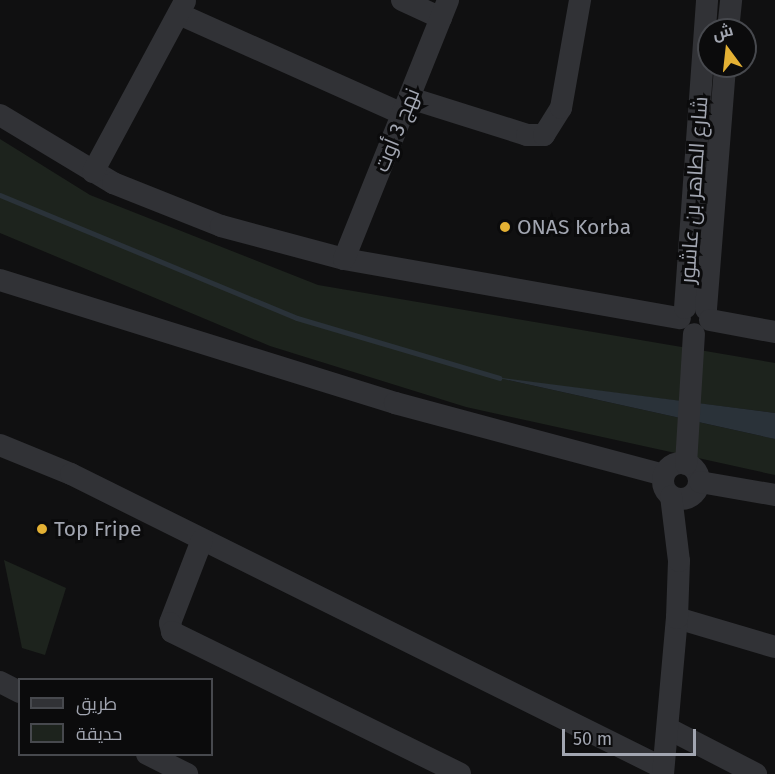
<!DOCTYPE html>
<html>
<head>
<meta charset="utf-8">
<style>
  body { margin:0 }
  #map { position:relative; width:775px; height:774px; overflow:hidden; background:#101011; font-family:"Fira Sans",Cairo,sans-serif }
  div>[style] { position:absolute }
  .green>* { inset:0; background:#1d231d }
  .water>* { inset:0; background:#2a3239 }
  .stream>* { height:5px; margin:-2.5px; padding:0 2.5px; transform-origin:2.5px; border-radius:2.5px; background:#2a3239 }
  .minor>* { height:22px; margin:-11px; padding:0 11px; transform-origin:11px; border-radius:11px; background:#313236 }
  .minor>.ring { margin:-11px; padding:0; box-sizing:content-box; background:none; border:22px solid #313236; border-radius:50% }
  .dots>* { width:16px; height:16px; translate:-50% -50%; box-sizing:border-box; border:3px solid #0b0b0c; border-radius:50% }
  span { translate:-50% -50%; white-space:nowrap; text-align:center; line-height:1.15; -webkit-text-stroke:6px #0b0b0c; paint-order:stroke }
  .street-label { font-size:21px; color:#a2a6b1 }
  .poi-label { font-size:21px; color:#a2a6b1 }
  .left { translate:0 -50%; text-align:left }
  .legend { position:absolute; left:18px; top:678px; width:195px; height:78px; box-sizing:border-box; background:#0b0b0c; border:2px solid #47494e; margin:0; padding:8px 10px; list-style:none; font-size:18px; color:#a2a6b1 }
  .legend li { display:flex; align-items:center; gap:12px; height:30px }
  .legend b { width:30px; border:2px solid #47494e }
  .north { position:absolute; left:697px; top:18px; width:60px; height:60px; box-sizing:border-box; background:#0b0b0c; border:2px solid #47494e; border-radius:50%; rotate:345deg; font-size:16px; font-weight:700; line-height:24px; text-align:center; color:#a2a6b1 }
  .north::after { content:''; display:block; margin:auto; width:21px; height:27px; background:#e4b134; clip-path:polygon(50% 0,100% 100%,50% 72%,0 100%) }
  .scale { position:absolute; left:562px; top:729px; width:134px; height:27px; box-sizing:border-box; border:3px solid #a2a6b1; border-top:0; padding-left:8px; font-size:18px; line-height:21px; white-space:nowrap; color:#a2a6b1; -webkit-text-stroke:4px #0b0b0c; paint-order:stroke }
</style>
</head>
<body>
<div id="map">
  <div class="green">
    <div style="clip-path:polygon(0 139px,90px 195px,318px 285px,775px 363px,775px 413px,504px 379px,775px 439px,775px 475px,466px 407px,270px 346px,0 233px)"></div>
    <div style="clip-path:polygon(4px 560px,66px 588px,45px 655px,22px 648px)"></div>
  </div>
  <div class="water">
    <div style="clip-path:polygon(494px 377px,775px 413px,775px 439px)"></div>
  </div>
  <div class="stream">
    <div style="left:0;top:195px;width:321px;rotate:22.5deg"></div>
    <div style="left:297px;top:318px;width:211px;rotate:16.5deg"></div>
  </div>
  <div class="minor">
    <div style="left:402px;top:0;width:43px;rotate:24.8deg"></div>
    <div style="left:179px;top:14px;width:245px;rotate:24.1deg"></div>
    <div style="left:728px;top:30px;width:30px;rotate:-84deg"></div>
    <div style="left:410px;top:98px;width:123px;rotate:17.5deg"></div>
    <div style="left:527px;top:135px;width:17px"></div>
    <div style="left:544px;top:135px;width:32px;rotate:-58deg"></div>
    <div style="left:561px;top:108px;width:110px;rotate:-80deg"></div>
    <div style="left:0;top:115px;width:132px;rotate:31deg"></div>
    <div style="left:113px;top:183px;width:116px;rotate:21.7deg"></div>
    <div style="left:221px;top:226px;width:127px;rotate:15deg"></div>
    <div style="left:344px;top:259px;width:341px;rotate:10deg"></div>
    <div style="left:93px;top:172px;width:194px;rotate:-61.7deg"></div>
    <div style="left:344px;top:259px;width:279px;rotate:-68.1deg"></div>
    <div style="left:0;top:280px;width:414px;rotate:17.3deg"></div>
    <div style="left:395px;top:403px;width:278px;rotate:15deg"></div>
    <div style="left:685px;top:308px;width:309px;rotate:-85.9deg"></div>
    <div style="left:706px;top:309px;width:244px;rotate:-85.5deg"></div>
    <div style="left:710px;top:320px;width:66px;rotate:10.5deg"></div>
    <div style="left:0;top:445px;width:77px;rotate:22.2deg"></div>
    <div style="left:71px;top:474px;width:661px;rotate:26.41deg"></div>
    <div class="ring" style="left:663px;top:463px;width:14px;height:14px"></div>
    <div style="left:686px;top:464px;width:130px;rotate:-86.5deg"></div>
    <div style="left:700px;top:482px;width:76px;rotate:9.8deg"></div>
    <div style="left:202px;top:540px;width:89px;rotate:111.1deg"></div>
    <div style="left:170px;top:623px;width:9px;rotate:77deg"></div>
    <div style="left:172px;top:632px;width:321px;rotate:26.2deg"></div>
    <div style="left:677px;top:618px;width:102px;rotate:16.5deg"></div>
    <div style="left:0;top:682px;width:22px;rotate:27deg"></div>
    <div style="left:669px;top:729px;width:98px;rotate:27.3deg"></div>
    <div style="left:147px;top:754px;width:45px;rotate:26.6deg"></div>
    <div style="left:663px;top:774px;width:157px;rotate:-84.9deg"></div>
    <div style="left:677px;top:618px;width:57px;rotate:-88deg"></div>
    <div style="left:679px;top:561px;width:65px;rotate:-97deg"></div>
  </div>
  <div class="dots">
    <div style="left:505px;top:227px;background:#e4b134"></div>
    <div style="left:42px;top:529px;background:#e4b134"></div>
  </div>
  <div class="street-label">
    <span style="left:397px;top:130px;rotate:-68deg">نهج 3 أوت</span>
    <span style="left:694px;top:190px;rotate:-86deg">شارع الطاهر بن عاشور</span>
  </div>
  <div class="poi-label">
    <span class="left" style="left:517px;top:227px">ONAS Korba</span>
    <span class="left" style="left:54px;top:529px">Top Fripe</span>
  </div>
  <ul class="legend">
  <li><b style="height:8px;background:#313236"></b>طريق</li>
  <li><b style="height:16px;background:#1d231d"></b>حديقة</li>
  </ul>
  <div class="north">ش</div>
  <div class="scale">50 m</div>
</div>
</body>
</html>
